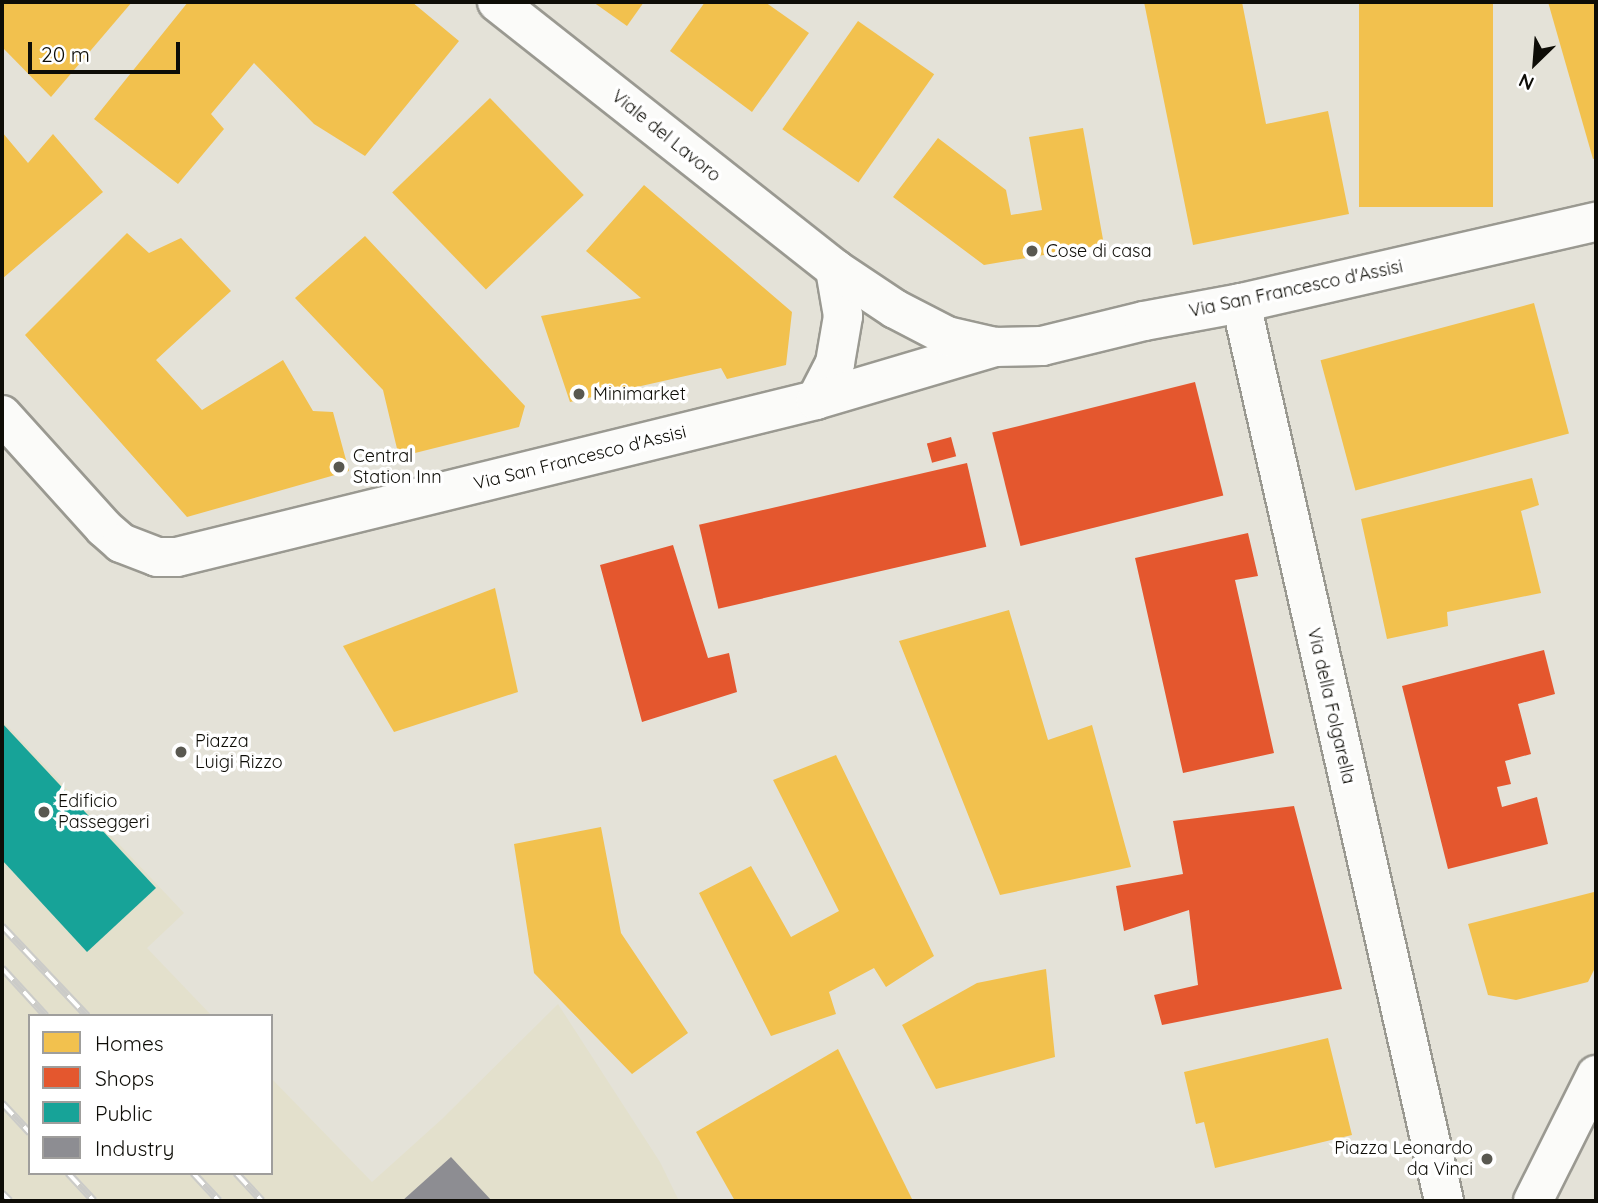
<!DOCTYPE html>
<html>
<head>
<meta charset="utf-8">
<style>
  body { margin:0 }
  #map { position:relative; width:1598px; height:1203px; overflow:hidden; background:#e4e2d8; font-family:Quicksand,sans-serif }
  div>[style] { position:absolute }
  .built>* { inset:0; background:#e3e0cc }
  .homes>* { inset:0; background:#f2c14e; transform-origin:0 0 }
  .shops>* { inset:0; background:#e4572e; transform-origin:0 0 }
  .public>* { inset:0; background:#17a398 }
  .industry>* { inset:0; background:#8d8d92 }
  .roads { filter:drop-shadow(2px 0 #9a9991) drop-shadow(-2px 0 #9a9991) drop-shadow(0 2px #9a9991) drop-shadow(0 -2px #9a9991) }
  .minor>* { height:38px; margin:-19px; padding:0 19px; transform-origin:19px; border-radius:19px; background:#fbfbf9 }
  .tertiary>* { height:38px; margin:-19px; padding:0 19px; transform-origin:19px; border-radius:19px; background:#fbfbf9 }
  .rail>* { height:8px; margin-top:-4px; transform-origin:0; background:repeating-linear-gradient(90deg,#fff 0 16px,#cbcbc8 0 32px); box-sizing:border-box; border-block:2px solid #cbcbc8 }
  .dots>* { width:19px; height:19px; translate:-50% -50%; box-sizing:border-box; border:4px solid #fff; border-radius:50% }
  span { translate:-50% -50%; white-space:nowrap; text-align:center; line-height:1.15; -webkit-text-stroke:7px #fff; paint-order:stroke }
  .street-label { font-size:18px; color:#0e0d07 }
  .poi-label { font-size:18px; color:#0e0d07 }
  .left { translate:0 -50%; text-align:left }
  .right { translate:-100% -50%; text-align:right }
  .frame { position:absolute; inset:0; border:4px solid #0e0d07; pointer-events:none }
  .legend { position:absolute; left:28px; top:1014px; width:245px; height:161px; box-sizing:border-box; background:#fff; border:2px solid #9f9e9c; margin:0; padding:9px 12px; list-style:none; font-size:21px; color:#0e0d07 }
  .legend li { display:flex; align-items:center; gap:14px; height:35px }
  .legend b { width:35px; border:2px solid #9f9e9c }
  .north { position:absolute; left:1500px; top:28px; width:70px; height:70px; -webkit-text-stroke:5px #fff; paint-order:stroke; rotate:205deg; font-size:19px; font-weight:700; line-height:28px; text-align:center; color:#0e0d07 }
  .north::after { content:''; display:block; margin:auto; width:24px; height:32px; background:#0e0d07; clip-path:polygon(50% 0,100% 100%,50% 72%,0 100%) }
  .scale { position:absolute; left:28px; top:42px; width:152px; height:32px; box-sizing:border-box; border:4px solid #0e0d07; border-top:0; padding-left:9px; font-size:21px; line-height:24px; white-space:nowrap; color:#0e0d07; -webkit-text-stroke:5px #fff; paint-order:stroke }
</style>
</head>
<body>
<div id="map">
  <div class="built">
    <div style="clip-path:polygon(2px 720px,184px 913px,147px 948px,212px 1016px,30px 1016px,30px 1173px,271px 1173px,271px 1078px,372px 1182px,442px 1119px,558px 1004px,660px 1162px,679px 1201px,2px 1201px)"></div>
  </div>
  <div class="homes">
    <div style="clip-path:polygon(2px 2px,132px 2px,51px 97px,2px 47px)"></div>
    <div style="clip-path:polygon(188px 2px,412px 2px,459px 41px,365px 156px,314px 124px,254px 63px,211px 114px,224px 129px,178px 184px,94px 119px)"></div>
    <div style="clip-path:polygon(593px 2px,644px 2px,627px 26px)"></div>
    <div style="clip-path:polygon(705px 2px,765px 2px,809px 33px,752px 112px,670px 51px)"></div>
    <div style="clip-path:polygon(1144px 2px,1242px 2px,1266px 124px,1328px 111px,1349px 214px,1193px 245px)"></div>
    <div style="left:1359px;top:2px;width:134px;height:205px"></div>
    <div style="clip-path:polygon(1548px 2px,1596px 2px,1596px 158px,1593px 159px)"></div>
    <div style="left:858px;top:21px;width:93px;height:132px;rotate:35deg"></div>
    <div style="left:490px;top:98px;width:135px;height:136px;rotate:46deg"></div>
    <div style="clip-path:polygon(1083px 128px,1104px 245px,984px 265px,893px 197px,938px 138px,1006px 190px,1011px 215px,1042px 210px,1029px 137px)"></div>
    <div style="clip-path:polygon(2px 132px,28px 163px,53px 134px,103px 192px,2px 279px)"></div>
    <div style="clip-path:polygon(644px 185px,792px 312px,786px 365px,727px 379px,721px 368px,570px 402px,541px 316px,641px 298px,586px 251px)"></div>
    <div style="clip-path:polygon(127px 233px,149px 253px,181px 238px,231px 291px,156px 360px,202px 410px,283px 360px,313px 411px,333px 412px,349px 471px,187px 517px,25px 335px)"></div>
    <div style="clip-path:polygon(365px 236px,525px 406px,519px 427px,399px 457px,383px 390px,295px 298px)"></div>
    <div style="left:1534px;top:303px;width:135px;height:221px;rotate:75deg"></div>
    <div style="clip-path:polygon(1532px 478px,1539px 505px,1521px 511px,1541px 593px,1447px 612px,1448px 626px,1387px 639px,1361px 519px)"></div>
    <div style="clip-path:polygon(495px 588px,518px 692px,394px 732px,343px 646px)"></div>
    <div style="clip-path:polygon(1009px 610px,1048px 740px,1092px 725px,1131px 867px,1000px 895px,899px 641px)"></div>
    <div style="clip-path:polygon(836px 755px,934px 956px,886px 987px,874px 968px,829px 992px,836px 1014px,771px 1036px,699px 893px,751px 866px,791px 937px,839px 911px,773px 780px)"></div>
    <div style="clip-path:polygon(601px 827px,621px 933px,688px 1033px,632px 1074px,534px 973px,514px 844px)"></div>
    <div style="clip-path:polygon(1594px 892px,1596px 966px,1588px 982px,1516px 1000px,1488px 995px,1468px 924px)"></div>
    <div style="clip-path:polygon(1046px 969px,1055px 1057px,936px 1089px,902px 1025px,977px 983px)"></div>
    <div style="clip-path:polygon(1328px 1038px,1352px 1135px,1215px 1168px,1204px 1122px,1196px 1124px,1184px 1072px)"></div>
    <div style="clip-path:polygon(838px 1049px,913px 1201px,735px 1201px,696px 1132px)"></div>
  </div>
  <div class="shops">
    <div style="left:1195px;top:382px;width:117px;height:209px;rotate:76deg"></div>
    <div style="left:951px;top:437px;width:20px;height:25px;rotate:75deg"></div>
    <div style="left:967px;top:463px;width:86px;height:275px;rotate:77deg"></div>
    <div style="clip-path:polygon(1248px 533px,1258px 576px,1235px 580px,1274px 753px,1183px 773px,1135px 558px)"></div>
    <div style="clip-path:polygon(673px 545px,708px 658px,729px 653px,737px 692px,642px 722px,600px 565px)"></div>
    <div style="clip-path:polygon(1544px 650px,1555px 694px,1518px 704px,1531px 754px,1505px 761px,1511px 784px,1497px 787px,1502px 807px,1537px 797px,1548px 844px,1448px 869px,1402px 686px)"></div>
    <div style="clip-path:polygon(1294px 806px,1342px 989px,1162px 1025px,1154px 995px,1198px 985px,1189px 910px,1124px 931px,1116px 886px,1183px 874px,1173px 821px)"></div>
  </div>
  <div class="public">
    <div style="clip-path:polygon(2px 723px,156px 888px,87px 952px,2px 860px)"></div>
  </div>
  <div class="industry">
    <div style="clip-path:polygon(451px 1157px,492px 1201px,402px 1201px)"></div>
  </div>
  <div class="roads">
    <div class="minor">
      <div style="left:1241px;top:303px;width:364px;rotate:-12.9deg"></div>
      <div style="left:816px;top:400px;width:42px;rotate:-62.8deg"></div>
      <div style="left:835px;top:363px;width:48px;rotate:-80.3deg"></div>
      <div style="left:843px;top:316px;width:48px;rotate:-99.7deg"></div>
      <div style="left:2px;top:415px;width:152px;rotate:47.9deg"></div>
      <div style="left:104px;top:528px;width:23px;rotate:41deg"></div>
      <div style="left:121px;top:543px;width:39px;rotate:21deg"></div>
      <div style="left:157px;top:557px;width:20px"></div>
      <div style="left:177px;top:557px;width:658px;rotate:-13.8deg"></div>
      <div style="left:816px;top:400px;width:187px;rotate:-16.5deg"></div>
    </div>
    <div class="tertiary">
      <div style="left:497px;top:2px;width:431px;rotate:38.3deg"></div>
      <div style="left:835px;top:269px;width:72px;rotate:33.7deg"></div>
      <div style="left:895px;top:309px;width:59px;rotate:27.4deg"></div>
      <div style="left:947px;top:336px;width:49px;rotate:12.9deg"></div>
      <div style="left:995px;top:347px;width:47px;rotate:-1.2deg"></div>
      <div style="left:1042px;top:346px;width:105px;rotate:-13.8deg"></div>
      <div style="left:1144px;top:321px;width:99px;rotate:-10.5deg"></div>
      <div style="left:1241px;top:303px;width:921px;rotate:77.26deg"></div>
      <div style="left:1533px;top:1201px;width:141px;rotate:-63.4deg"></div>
    </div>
  </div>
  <div class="rail">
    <div style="left:2px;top:926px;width:124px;rotate:46.6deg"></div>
    <div style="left:2px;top:968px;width:65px;rotate:47.5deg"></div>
    <div style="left:2px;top:1103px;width:41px;rotate:47deg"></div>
    <div style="left:68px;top:1173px;width:38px;rotate:47deg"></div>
    <div style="left:193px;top:1173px;width:38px;rotate:47deg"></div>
    <div style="left:236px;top:1173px;width:38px;rotate:47deg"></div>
    <div style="left:2px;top:1193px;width:11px;rotate:45deg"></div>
  </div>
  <div class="dots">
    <div style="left:1032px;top:251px;background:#595850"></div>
    <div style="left:579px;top:394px;background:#595850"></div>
    <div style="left:339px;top:467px;background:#595850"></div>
    <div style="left:181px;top:752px;background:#595850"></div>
    <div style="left:44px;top:812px;background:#595850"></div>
    <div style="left:1487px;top:1159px;background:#595850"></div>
  </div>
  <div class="street-label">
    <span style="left:666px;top:136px;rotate:39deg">Viale del Lavoro</span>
    <span style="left:1296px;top:289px;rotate:-12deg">Via San Francesco d'Assisi</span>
    <span style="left:580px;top:458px;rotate:-14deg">Via San Francesco d'Assisi</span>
    <span style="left:1331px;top:706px;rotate:77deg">Via della Folgarella</span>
  </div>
  <div class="poi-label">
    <span class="left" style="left:1046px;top:251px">Cose di casa</span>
    <span class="left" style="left:593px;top:394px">Minimarket</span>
    <span class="left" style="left:353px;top:467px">Central<br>Station Inn</span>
    <span class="left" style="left:195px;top:752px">Piazza<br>Luigi Rizzo</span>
    <span class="left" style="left:58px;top:812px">Edificio<br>Passeggeri</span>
    <span class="right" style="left:1473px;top:1159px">Piazza Leonardo<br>da Vinci</span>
  </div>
  <div class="frame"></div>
  <ul class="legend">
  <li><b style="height:19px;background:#f2c14e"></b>Homes</li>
  <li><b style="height:19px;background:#e4572e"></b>Shops</li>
  <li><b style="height:19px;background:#17a398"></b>Public</li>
  <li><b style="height:19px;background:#8d8d92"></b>Industry</li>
  </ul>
  <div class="north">N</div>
  <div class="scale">20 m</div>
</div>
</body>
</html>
